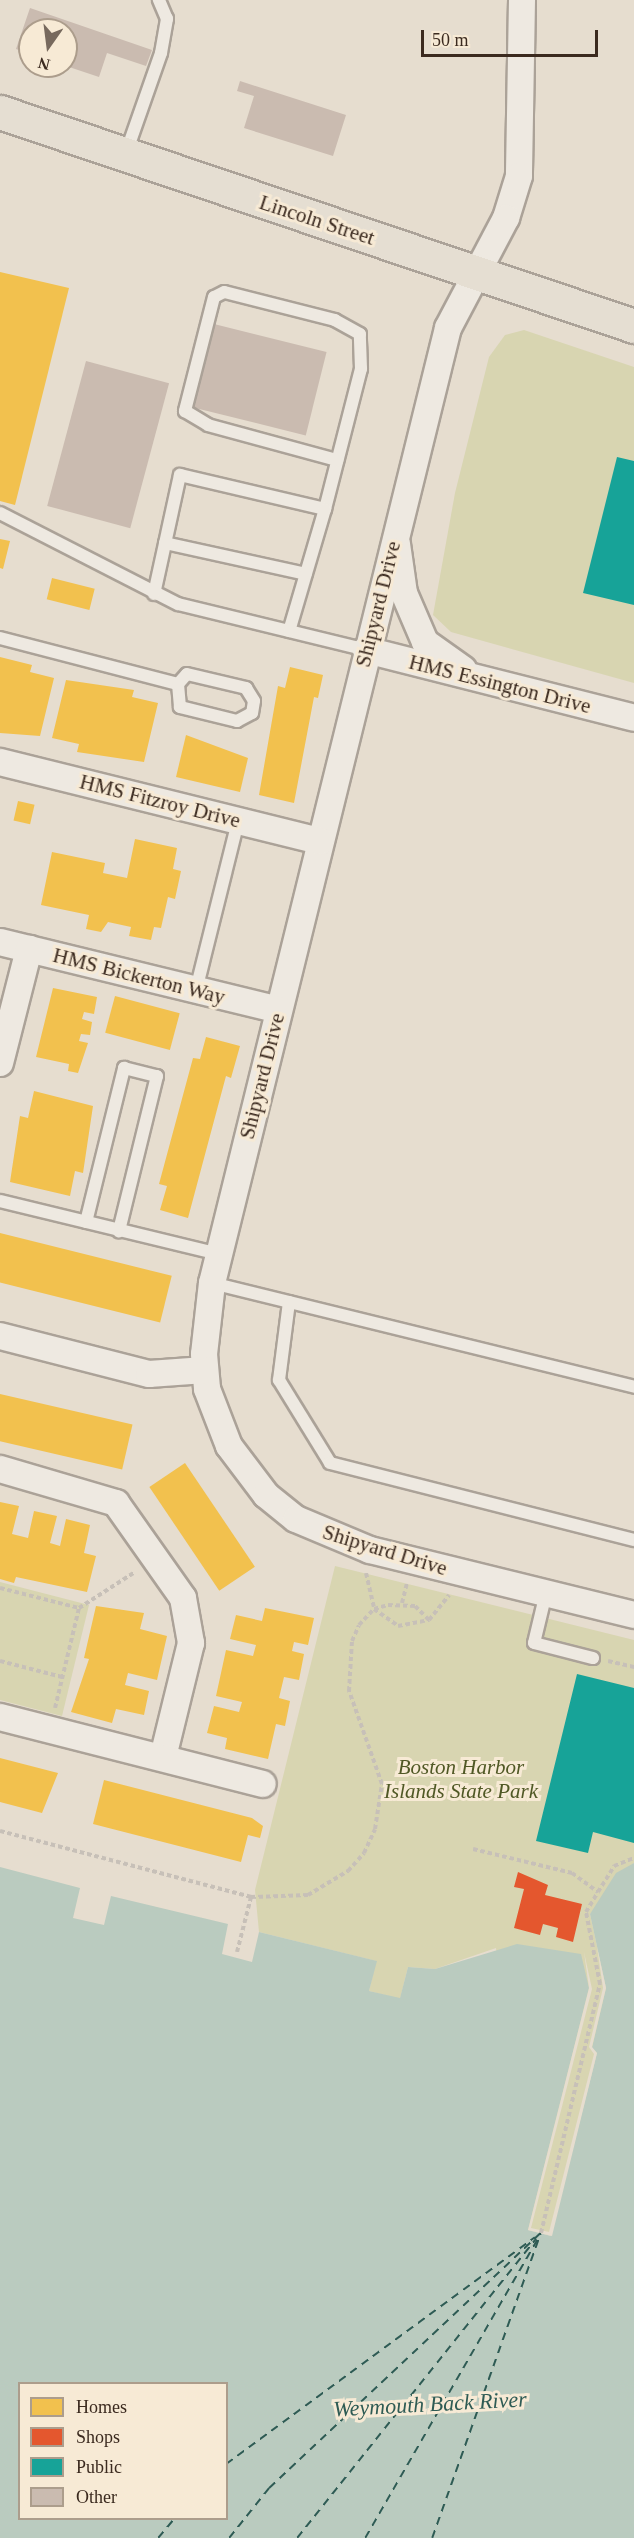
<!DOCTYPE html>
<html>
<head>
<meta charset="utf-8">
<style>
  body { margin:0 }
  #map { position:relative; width:634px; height:2538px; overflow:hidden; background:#e6ddcf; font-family:Georgia,serif }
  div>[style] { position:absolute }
  .green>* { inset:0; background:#d8d5b1 }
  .water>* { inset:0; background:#bacbbf }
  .pier>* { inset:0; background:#e6ddcf }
  .homes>* { inset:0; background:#f2c14e; transform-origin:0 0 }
  .shops>* { inset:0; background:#e4572e }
  .public>* { inset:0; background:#17a398 }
  .ferry>* { height:1.5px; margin-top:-0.75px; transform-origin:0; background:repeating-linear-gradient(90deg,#2e5b54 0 8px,transparent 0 14px) }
  .building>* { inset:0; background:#cabbb0; transform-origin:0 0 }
  .path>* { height:4px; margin-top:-2px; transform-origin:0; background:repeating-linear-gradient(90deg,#c7c0b8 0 4.5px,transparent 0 7.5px) }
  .roads { filter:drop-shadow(2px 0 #aba298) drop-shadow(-2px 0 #aba298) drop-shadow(0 2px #aba298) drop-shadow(0 -2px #aba298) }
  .lane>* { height:12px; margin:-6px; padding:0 6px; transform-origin:6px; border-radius:6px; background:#eee9e1 }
  .street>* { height:26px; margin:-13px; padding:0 13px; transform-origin:13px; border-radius:13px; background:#eee9e1 }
  .primary>* { height:33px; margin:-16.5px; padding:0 16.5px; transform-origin:16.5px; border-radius:16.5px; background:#e5ded2 }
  span { translate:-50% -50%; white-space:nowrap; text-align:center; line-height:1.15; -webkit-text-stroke:6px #f7ead5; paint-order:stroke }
  .street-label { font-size:21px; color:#3b2a1f }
  .park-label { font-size:21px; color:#505825; font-style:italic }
  .water-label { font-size:22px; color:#2e5b54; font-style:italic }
  .legend { position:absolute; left:18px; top:2382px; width:210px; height:138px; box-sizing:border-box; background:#f7ead5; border:2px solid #ac9d8c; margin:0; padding:8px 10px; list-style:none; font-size:18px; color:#3b2a1f }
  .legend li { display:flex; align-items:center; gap:12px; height:30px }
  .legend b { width:30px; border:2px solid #ac9d8c }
  .north { position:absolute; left:18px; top:18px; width:60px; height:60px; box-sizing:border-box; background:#f7ead5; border:2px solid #ac9d8c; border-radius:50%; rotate:194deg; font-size:16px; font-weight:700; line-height:24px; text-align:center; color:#3b2a1f }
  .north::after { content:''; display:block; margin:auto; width:21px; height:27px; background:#77695d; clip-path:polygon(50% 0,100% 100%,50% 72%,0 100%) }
  .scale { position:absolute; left:421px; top:30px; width:177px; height:27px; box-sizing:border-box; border:3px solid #3b2a1f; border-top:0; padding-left:8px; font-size:18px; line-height:21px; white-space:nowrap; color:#3b2a1f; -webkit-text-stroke:4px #f7ead5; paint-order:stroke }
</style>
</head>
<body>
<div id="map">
  <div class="green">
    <div style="clip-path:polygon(524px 330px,634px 367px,634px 683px,451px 632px,433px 615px,455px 493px,489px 357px,505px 335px)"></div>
    <div style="clip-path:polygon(335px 1566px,634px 1640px,634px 1863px,590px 1914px,606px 1988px,597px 2053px,552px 2236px,528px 2230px,496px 1948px,435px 1969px,408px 1967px,400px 1999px,369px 1991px,376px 1961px,259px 1932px,255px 1890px)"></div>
    <div style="clip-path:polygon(0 1582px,89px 1605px,62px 1716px,0 1700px)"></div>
  </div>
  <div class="water">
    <div style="clip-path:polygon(evenodd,634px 1863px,634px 2538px,0 2538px,0 1867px,80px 1888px,73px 1918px,104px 1925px,111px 1896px,228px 1924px,222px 1954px,252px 1962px,259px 1932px,377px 1961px,369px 1991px,400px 1998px,408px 1967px,435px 1969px,517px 1944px,581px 1954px,589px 1988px,528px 2230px,551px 2236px,597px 2053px,592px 2048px,606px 1988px,590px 1914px,616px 1873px,634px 1863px,20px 2384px,226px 2384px,226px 2518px,20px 2518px,20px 2384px)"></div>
  </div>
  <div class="pier">
    <div style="clip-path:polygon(597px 1947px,606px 1988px,592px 2047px,597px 2053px,552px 2236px,528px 2230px,589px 1988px,584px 1952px,592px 1989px,531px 2228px,549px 2232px,594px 2054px,589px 2047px,603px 1988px)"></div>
  </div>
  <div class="homes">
    <div style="clip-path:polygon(0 272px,69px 288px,15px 505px,0 501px)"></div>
    <div style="clip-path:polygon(0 539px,10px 541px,3px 569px,0 568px)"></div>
    <div style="left:52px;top:578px;width:44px;height:22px;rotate:14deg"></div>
    <div style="clip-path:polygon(0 657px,32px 665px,30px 672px,54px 678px,40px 736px,0 733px)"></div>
    <div style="clip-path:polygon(290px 667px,323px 675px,318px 698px,314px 697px,294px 803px,259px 795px,278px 686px,285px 688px)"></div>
    <div style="clip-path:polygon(66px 680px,134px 690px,132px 697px,158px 703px,144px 762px,77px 752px,79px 744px,52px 738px)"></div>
    <div style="clip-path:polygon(186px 735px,248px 758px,240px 792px,176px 777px)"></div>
    <div style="left:18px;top:801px;width:17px;height:20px;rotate:13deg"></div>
    <div style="clip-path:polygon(135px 839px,177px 848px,173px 869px,181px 871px,175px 899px,168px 897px,161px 928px,154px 927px,151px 940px,129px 936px,131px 927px,108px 922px,101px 932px,86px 929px,89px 915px,41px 905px,52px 852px,105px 863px,103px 873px,127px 878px)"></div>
    <div style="clip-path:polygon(53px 988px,97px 997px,94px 1014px,84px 1012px,82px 1019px,92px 1022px,90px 1035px,81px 1034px,79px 1041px,88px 1043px,78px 1073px,68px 1071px,69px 1064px,36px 1057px)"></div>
    <div style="left:115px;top:996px;width:67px;height:38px;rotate:15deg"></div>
    <div style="clip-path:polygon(206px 1037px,240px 1046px,231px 1078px,226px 1076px,188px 1218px,160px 1210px,167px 1186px,159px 1184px,193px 1058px,200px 1059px)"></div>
    <div style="clip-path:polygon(34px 1091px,93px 1106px,83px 1173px,75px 1171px,70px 1196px,10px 1182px,20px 1116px,28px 1118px)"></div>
    <div style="left:0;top:1233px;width:177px;height:48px;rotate:14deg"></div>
    <div style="left:0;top:1394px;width:136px;height:46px;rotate:13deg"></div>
    <div style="left:185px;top:1463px;width:125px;height:43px;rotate:56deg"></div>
    <div style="clip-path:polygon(0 1502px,19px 1506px,12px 1534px,28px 1538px,34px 1511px,57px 1516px,50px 1543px,60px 1546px,66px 1519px,90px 1525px,84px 1553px,96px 1556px,87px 1592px,16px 1577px,14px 1583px,0 1579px)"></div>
    <div style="clip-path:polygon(96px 1606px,144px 1613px,140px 1629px,167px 1636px,157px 1680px,128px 1673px,125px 1685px,149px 1691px,144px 1715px,116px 1709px,112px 1723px,71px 1712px,89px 1659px,84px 1658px)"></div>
    <div style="clip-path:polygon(265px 1608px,314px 1618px,308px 1645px,294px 1642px,292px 1651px,304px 1654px,299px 1680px,284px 1677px,279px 1698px,290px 1701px,285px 1726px,276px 1724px,268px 1759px,225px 1749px,227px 1738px,207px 1733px,214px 1706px,239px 1712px,242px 1702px,216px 1696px,226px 1650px,253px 1656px,256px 1645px,230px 1639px,236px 1615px,262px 1621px)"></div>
    <div style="clip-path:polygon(0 1758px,58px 1773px,42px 1813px,0 1802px)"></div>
    <div style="clip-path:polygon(104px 1780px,252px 1818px,263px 1826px,260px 1838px,248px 1835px,241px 1862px,93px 1824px)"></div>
  </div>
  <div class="shops">
    <div style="clip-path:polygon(518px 1872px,548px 1885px,545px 1895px,582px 1904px,573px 1942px,556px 1937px,558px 1928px,543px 1924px,540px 1935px,514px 1928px,524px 1889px,514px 1887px)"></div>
  </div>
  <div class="public">
    <div style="clip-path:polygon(617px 457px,634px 461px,634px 605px,583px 593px)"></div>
    <div style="clip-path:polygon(577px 1674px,634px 1688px,634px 1843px,593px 1832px,588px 1853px,536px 1841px)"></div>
  </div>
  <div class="ferry">
    <div style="left:226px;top:2464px;width:383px;rotate:-36.3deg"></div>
    <div style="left:158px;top:2538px;width:26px;rotate:-50deg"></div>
    <div style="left:229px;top:2538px;width:64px;rotate:-51.3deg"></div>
    <div style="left:269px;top:2488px;width:373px;rotate:-43.2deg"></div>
    <div style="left:297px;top:2538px;width:383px;rotate:-51.4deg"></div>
    <div style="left:365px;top:2538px;width:348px;rotate:-60deg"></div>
    <div style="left:432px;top:2538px;width:323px;rotate:-70.4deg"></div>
  </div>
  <div class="building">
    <div style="clip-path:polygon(30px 8px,152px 50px,146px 66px,107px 53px,99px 77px,66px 66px,66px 30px,30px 30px,30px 54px,16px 49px)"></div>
    <div style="clip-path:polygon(240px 81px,346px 115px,333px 156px,244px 128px,254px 96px,237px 91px)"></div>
    <div style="left:214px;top:324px;width:116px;height:86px;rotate:14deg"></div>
    <div style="left:86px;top:361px;width:86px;height:150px;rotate:15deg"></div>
  </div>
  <div class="path">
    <div style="left:366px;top:1573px;width:37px;rotate:77deg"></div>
    <div style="left:374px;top:1609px;width:29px;rotate:35deg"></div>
    <div style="left:398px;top:1626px;width:32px;rotate:-11deg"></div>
    <div style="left:429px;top:1620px;width:32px;rotate:-51deg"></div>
    <div style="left:0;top:1588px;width:81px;rotate:14.2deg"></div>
    <div style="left:402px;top:1603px;width:21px;rotate:-76deg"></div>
    <div style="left:0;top:1661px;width:64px;rotate:14.5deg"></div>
    <div style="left:608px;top:1661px;width:27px;rotate:13deg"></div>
    <div style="left:55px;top:1708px;width:103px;rotate:-76.5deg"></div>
    <div style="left:79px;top:1608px;width:67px;rotate:-32.7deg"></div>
    <div style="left:0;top:1831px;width:260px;rotate:14.7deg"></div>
    <div style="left:473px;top:1849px;width:102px;rotate:13.6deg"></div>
    <div style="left:572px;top:1873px;width:32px;rotate:36deg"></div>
    <div style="left:598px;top:1892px;width:31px;rotate:-58deg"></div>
    <div style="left:614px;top:1866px;width:22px;rotate:-22deg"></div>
    <div style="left:237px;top:1952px;width:57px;rotate:-75.7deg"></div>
    <div style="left:251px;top:1897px;width:57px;rotate:-2deg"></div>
    <div style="left:308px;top:1895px;width:47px;rotate:-31deg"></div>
    <div style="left:348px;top:1871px;width:24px;rotate:-48deg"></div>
    <div style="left:364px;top:1853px;width:26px;rotate:-65deg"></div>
    <div style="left:375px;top:1829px;width:46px;rotate:-81.2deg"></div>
    <div style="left:382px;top:1784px;width:99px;rotate:-109.5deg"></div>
    <div style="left:349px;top:1691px;width:50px;rotate:-86.6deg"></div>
    <div style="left:352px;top:1641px;width:17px;rotate:-66deg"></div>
    <div style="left:359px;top:1625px;width:22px;rotate:-47deg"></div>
    <div style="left:374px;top:1609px;width:15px;rotate:-16deg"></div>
    <div style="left:388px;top:1605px;width:27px;rotate:2deg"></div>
    <div style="left:415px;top:1606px;width:20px;rotate:45deg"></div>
    <div style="left:541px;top:2233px;width:256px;rotate:-76.7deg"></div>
    <div style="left:600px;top:1984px;width:73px;rotate:-101deg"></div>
    <div style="left:586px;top:1912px;width:23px;rotate:-59deg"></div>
  </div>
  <div class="roads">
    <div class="lane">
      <div style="left:126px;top:153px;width:106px;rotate:-70.7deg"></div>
      <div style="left:161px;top:53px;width:35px;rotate:-80deg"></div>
      <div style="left:167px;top:19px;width:21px;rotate:-113deg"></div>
      <div style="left:325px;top:509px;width:145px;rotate:-75.6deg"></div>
      <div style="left:361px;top:369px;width:35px;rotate:-92deg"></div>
      <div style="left:360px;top:334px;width:29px;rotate:-151deg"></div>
      <div style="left:335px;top:320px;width:114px;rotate:-165.8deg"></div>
      <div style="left:224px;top:292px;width:11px;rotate:153deg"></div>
      <div style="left:214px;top:297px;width:118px;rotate:104.3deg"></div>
      <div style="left:185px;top:411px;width:27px;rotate:31deg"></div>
      <div style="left:208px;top:425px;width:134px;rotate:15.2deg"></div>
      <div style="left:0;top:513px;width:200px;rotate:27.1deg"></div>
      <div style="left:178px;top:604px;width:194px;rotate:13.7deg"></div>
      <div style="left:165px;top:543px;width:144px;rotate:12.4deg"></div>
      <div style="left:154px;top:594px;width:122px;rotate:-77.7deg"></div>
      <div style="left:180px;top:475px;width:149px;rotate:13.2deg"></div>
      <div style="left:325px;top:509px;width:127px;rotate:106.4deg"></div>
      <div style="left:0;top:638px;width:184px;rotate:14.5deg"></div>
      <div style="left:187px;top:674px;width:61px;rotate:13.3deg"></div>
      <div style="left:246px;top:688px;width:15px;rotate:58deg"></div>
      <div style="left:254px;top:701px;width:12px;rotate:99deg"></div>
      <div style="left:252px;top:713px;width:17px;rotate:152deg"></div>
      <div style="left:237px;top:721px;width:59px;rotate:-166.2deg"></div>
      <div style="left:180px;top:707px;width:23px;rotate:-95deg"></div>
      <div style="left:178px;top:684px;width:13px;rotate:-48deg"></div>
      <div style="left:196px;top:990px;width:174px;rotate:-76deg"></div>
      <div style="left:0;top:1201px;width:225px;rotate:13.6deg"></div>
      <div style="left:86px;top:1222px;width:159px;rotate:-76.1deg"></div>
      <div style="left:124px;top:1068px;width:34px;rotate:14deg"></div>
      <div style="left:157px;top:1076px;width:160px;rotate:103.8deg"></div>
      <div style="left:212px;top:1283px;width:435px;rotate:13.8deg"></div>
      <div style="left:289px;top:1302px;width:79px;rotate:97.3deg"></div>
      <div style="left:279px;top:1380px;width:97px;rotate:58.4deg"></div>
      <div style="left:330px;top:1463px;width:314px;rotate:14.2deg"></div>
      <div style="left:546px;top:1593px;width:51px;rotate:103.5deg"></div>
      <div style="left:534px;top:1643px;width:61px;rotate:14.3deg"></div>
    </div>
    <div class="street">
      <div style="left:522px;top:0;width:176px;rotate:91deg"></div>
      <div style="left:519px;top:176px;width:44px;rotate:107.2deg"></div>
      <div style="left:506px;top:218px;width:124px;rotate:117.8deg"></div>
      <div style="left:448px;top:328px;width:984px;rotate:103.88deg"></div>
      <div style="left:212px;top:1283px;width:71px;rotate:96.4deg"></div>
      <div style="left:204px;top:1354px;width:35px;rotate:85deg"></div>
      <div style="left:207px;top:1389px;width:61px;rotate:68.9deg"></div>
      <div style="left:229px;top:1446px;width:61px;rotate:52.9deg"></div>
      <div style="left:266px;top:1495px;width:38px;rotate:39deg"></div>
      <div style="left:296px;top:1519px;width:80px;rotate:22.7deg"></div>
      <div style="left:370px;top:1550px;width:272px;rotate:13.8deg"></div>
      <div style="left:397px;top:544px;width:49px;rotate:81.9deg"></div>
      <div style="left:404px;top:593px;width:53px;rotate:66.8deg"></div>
      <div style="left:425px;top:642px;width:47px;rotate:35.4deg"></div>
      <div style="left:366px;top:650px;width:276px;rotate:14.2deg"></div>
      <div style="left:0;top:762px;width:330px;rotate:13.9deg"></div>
      <div style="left:0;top:942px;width:287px;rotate:13.7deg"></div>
      <div style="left:0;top:1063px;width:118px;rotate:-75.7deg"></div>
      <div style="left:0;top:1336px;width:154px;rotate:14.3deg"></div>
      <div style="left:149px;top:1374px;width:56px;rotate:-4.1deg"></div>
      <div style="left:0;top:1469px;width:121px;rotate:16.3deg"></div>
      <div style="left:116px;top:1503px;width:116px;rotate:54.8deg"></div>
      <div style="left:183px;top:1598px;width:46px;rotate:79.9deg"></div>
      <div style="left:191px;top:1643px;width:117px;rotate:103.8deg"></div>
      <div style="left:0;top:1717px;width:271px;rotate:14.3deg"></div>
    </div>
    <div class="primary">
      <div style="left:0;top:112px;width:669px;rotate:18.65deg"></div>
    </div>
  </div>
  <div class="street-label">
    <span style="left:317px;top:220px;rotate:18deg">Lincoln Street</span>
    <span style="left:378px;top:604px;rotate:-76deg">Shipyard Drive</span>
    <span style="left:500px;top:684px;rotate:14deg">HMS Essington Drive</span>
    <span style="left:160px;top:801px;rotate:14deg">HMS Fitzroy Drive</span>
    <span style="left:139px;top:976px;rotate:14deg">HMS Bickerton Way</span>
    <span style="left:262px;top:1076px;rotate:-76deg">Shipyard Drive</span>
    <span style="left:385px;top:1550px;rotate:17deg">Shipyard Drive</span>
  </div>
  <div class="park-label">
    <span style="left:461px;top:1779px">Boston Harbor<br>Islands State Park</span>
  </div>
  <div class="water-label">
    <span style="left:430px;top:2404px;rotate:-3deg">Weymouth Back River</span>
  </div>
  <ul class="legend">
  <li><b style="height:16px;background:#f2c14e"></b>Homes</li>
  <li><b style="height:16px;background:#e4572e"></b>Shops</li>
  <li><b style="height:16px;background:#17a398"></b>Public</li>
  <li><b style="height:16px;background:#cabbb0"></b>Other</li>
  </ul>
  <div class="north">N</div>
  <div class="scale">50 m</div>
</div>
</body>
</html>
